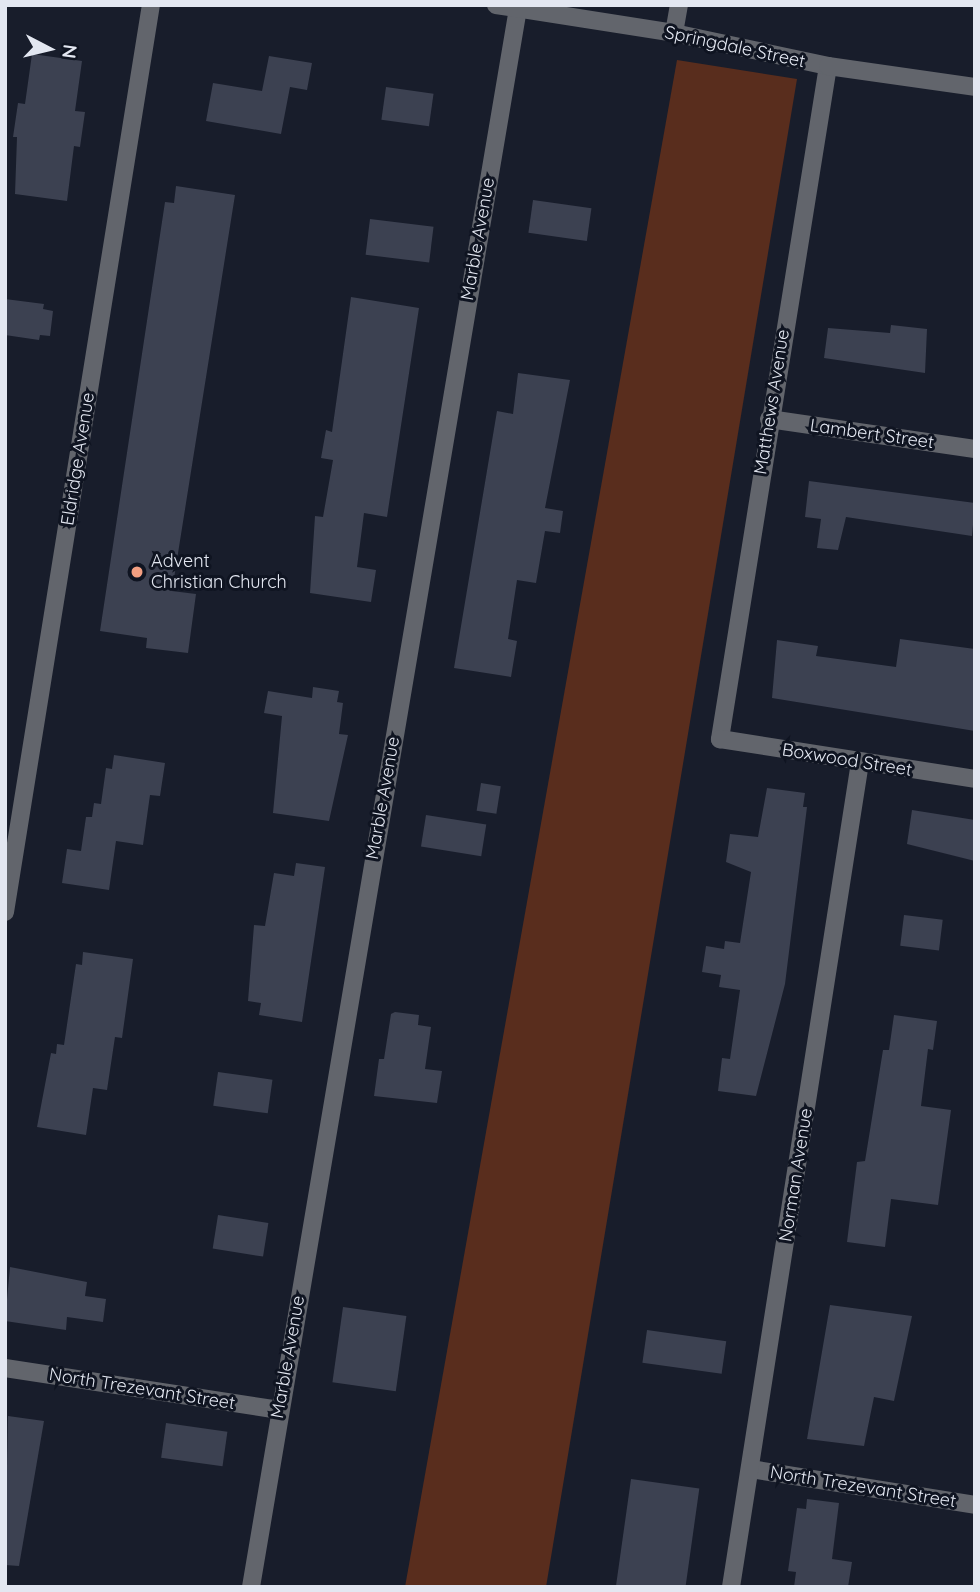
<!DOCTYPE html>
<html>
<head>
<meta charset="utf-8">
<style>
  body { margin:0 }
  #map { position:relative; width:980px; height:1592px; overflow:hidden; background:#181d2b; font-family:Quicksand,sans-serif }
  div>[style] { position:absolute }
  .green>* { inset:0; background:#592d1d }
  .building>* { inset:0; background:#3c4151; transform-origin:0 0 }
  .minor>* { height:18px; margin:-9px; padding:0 9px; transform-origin:9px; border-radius:9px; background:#62656c }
  .tertiary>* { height:18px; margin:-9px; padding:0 9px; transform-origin:9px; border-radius:9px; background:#62656c }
  .dots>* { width:19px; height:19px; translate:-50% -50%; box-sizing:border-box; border:4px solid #0f1421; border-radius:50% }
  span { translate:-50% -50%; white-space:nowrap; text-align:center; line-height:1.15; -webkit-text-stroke:6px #0f1421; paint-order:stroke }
  .street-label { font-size:18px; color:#e3e7f1 }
  .poi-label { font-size:18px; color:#e3e7f1 }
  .left { translate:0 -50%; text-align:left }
  .frame { position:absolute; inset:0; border:7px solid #e3e7f1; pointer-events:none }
  .north { position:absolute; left:14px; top:14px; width:70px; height:70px; -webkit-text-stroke:5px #0f1421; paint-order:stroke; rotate:97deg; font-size:19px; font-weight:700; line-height:28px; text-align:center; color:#e3e7f1 }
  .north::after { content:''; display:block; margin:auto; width:24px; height:32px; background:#e3e7f1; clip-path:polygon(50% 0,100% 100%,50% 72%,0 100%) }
</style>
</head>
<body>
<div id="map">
  <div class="green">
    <div style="clip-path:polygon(677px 60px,797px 79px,546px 1587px,405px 1587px)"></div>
  </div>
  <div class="building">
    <div style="clip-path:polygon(32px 54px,82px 61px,75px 111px,85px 112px,80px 147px,74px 146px,67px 201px,15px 194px,17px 137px,13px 137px,18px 103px,25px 104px)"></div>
    <div style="clip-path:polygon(269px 56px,312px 63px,307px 90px,290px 87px,281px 134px,206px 121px,213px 83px,262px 91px)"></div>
    <div style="left:386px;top:87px;width:48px;height:33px;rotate:8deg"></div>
    <div style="clip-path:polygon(176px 186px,235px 195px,172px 591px,196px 594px,188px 653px,146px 648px,147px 638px,100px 631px,165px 202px,174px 203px)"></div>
    <div style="left:533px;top:200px;width:59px;height:33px;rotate:8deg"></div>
    <div style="left:370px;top:219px;width:64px;height:36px;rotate:7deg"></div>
    <div style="clip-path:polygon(351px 297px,419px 308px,387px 517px,364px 513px,357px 567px,376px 570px,371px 602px,310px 593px,315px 516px,323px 517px,333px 460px,321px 458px,326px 430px,332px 432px)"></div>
    <div style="clip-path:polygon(5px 299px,44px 304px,43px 309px,53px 311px,50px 336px,40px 335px,39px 340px,5px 335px)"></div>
    <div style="clip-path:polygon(891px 325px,927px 329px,925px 373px,824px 358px,828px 328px,890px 333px)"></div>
    <div style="clip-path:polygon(518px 373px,570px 380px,545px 508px,563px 511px,560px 533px,545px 531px,536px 583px,517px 580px,508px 639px,517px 641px,511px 677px,454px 668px,497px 411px,513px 414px)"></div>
    <div style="clip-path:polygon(809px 481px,975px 503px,972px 536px,846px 517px,838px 550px,817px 548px,821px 519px,805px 517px)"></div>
    <div style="clip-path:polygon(900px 639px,975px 649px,975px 731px,772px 698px,777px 640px,818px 646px,816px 656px,896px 667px)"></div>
    <div style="clip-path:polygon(313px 687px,339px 691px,337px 702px,343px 703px,339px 734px,348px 735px,329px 821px,273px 813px,282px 716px,264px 713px,268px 691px,312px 698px)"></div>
    <div style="clip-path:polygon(114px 755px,165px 763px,160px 796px,150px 795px,143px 845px,116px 841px,109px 890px,62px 883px,67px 849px,81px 851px,86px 817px,92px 817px,94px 803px,101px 804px,106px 768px,112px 769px)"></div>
    <div style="left:481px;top:783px;width:20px;height:28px;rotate:9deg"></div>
    <div style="clip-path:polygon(767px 788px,805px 793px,803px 807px,807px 807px,785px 984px,756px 1096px,718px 1091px,722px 1058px,730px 1059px,740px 990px,719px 987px,721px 975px,702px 972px,706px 946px,724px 949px,725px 941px,740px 943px,751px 872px,726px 862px,730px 834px,758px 837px)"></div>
    <div style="clip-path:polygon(912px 810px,975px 820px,975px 861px,907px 844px)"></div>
    <div style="left:426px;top:815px;width:61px;height:32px;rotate:9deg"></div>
    <div style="clip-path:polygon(296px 863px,325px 867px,302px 1022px,259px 1015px,261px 1003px,248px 1001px,254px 925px,265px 926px,274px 873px,294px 876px)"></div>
    <div style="left:904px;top:915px;width:39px;height:31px;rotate:7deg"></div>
    <div style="clip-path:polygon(83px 952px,133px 959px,122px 1038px,115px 1037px,107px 1090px,93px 1088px,86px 1135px,37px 1127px,51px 1053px,56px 1054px,57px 1044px,64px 1045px,76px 964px,82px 965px)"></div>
    <div style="clip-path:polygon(395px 1012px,419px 1015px,418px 1025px,431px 1027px,425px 1069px,442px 1071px,437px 1103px,374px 1096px,379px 1059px,384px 1059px,391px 1014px)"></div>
    <div style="clip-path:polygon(894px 1015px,937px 1021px,933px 1050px,928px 1049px,921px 1106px,951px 1110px,938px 1205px,891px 1199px,885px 1247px,847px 1242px,857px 1162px,865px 1161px,883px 1050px,889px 1050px)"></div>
    <div style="left:218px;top:1072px;width:55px;height:34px;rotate:8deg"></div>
    <div style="left:218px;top:1215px;width:51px;height:34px;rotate:9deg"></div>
    <div style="clip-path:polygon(10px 1267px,87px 1282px,85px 1296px,106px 1299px,103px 1322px,67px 1317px,66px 1330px,5px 1321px)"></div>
    <div style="clip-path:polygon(830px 1305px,912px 1316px,894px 1401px,874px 1397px,864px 1446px,807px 1439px)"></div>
    <div style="left:343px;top:1307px;width:64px;height:76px;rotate:8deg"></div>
    <div style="left:647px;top:1330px;width:80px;height:33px;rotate:8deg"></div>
    <div style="clip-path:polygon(8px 1416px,44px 1421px,19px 1566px,5px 1565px)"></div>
    <div style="left:166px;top:1423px;width:62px;height:35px;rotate:8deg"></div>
    <div style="left:631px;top:1479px;width:69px;height:109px;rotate:8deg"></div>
    <div style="clip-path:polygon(807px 1499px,839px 1503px,832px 1559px,852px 1562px,848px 1587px,794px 1587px,796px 1572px,788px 1571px,797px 1508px,806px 1509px)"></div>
  </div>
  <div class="minor">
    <div style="left:674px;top:33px;width:28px;rotate:-80deg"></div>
    <div style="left:828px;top:66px;width:682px;rotate:99.12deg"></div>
    <div style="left:720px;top:739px;width:258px;rotate:8.9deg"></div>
    <div style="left:769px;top:419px;width:208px;rotate:8.3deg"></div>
    <div style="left:5px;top:912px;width:919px;rotate:-80.86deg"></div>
    <div style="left:5px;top:1368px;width:276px;rotate:8.7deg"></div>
    <div style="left:751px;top:1469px;width:227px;rotate:9.1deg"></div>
    <div style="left:251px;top:1587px;width:1600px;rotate:-80.4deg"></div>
    <div style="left:731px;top:1587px;width:835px;rotate:-81.11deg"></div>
  </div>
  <div class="tertiary">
    <div style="left:496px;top:5px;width:180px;rotate:8.9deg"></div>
    <div style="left:674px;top:33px;width:157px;rotate:12.1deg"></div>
    <div style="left:828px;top:66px;width:148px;rotate:8.1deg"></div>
  </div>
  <div class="dots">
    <div style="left:137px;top:572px;background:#f39f82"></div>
  </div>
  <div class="street-label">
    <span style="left:735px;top:47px;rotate:12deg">Springdale Street</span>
    <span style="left:478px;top:239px;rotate:-80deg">Marble Avenue</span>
    <span style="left:772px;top:402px;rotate:-81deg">Matthews Avenue</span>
    <span style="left:872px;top:434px;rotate:8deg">Lambert Street</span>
    <span style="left:78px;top:459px;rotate:-81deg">Eldridge Avenue</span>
    <span style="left:847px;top:760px;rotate:9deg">Boxwood Street</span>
    <span style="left:383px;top:798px;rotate:-80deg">Marble Avenue</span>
    <span style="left:796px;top:1175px;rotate:-81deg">Norman Avenue</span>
    <span style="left:288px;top:1357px;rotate:-80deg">Marble Avenue</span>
    <span style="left:142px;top:1389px;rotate:9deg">North Trezevant Street</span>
    <span style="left:863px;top:1487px;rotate:9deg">North Trezevant Street</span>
  </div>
  <div class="poi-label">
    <span class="left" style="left:151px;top:572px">Advent<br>Christian Church</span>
  </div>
  <div class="frame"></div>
  <div class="north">N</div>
</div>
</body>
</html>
